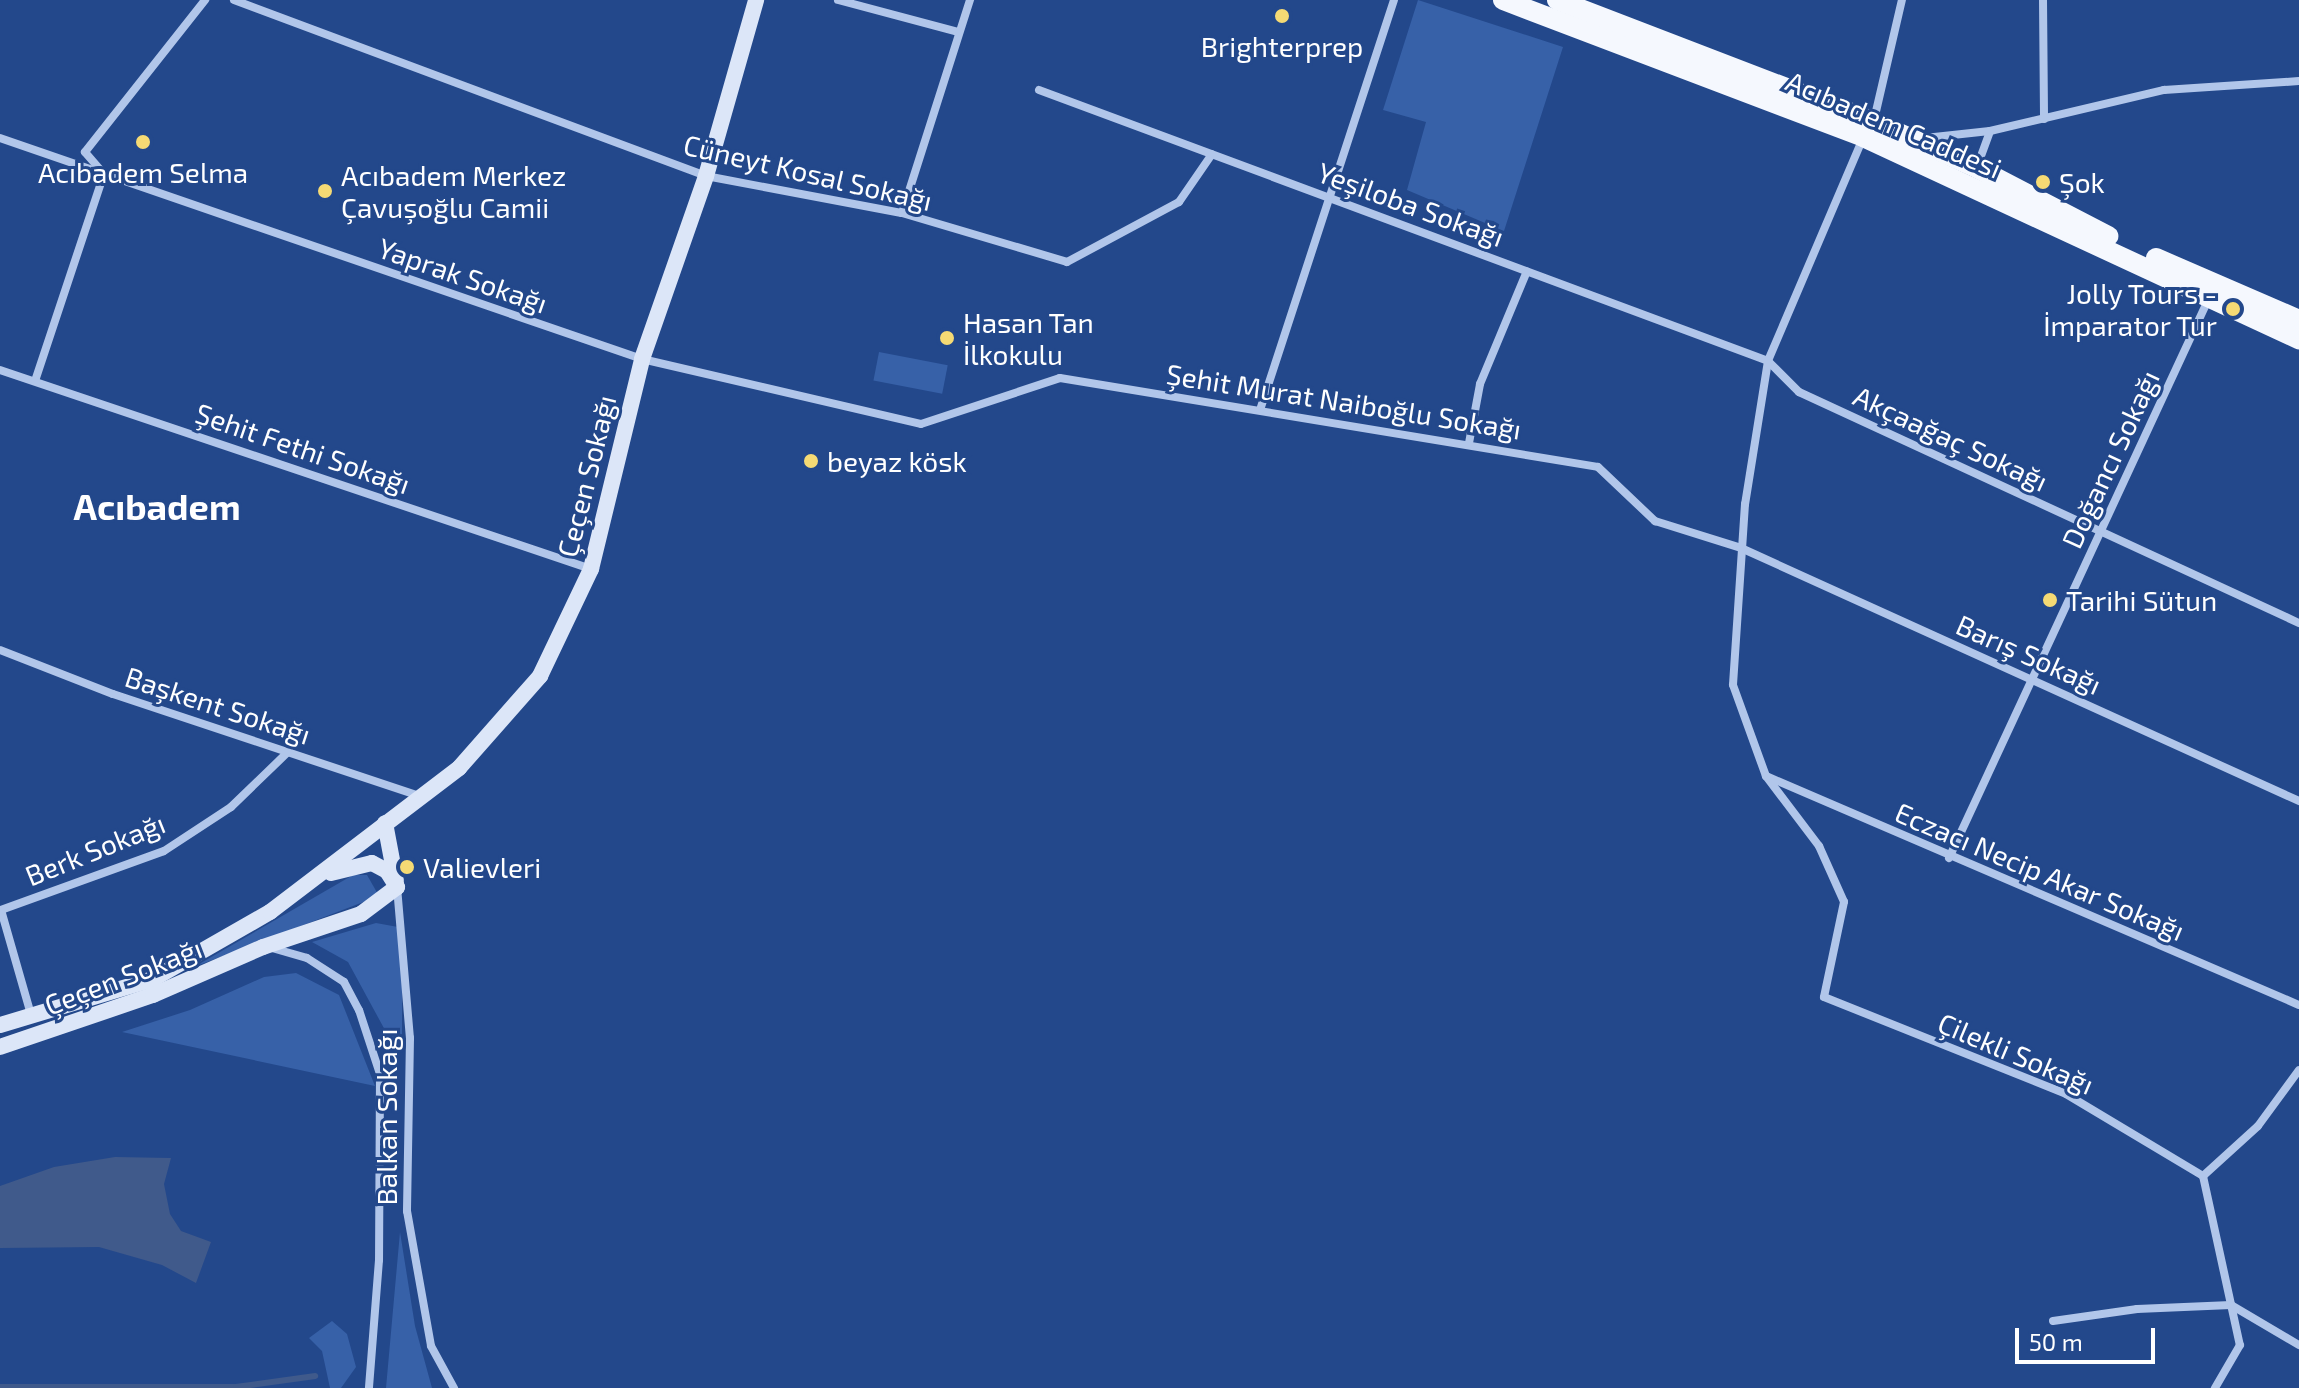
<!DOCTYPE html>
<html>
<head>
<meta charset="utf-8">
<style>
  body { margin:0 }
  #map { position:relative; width:2299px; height:1388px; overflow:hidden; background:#23488b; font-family:"Exo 2",sans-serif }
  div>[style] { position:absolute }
  .green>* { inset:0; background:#3761a8; transform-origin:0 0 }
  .water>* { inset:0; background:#405a8b }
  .stream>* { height:6px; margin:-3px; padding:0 3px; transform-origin:3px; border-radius:3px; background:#405a8b }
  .minor>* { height:8px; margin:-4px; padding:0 4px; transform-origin:4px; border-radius:4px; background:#b1c6ea }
  .secondary>* { height:16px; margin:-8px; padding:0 8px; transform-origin:8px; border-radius:8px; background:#dce6f8 }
  .primary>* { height:20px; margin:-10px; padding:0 10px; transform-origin:10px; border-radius:10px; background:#f5f8fe }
  .dots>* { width:22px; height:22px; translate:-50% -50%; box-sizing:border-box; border:4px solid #23488b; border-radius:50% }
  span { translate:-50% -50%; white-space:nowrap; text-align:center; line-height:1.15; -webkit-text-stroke:6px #23488b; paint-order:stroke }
  .poi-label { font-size:28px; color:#fff }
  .left { translate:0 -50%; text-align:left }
  .right { translate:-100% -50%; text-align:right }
  .street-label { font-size:28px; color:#fff }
  .district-label { font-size:36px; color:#fff; font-weight:700 }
  .scale { position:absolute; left:2015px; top:1328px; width:140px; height:36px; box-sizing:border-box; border:4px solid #fff; border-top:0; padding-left:10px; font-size:24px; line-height:28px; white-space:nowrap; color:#fff; -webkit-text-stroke:6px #23488b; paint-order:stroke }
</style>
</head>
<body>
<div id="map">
  <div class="green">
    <div style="clip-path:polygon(1418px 0,1563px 47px,1504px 231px,1407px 190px,1426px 122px,1383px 110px)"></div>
    <div style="left:879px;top:352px;width:70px;height:29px;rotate:11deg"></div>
    <div style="clip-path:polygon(353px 875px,367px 875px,379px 896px,194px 967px)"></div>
    <div style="clip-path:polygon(376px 923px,398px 927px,402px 936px,402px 1034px,392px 1043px,348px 962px,312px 942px)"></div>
    <div style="clip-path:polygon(296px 973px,339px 995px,375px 1086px,122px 1032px,190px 1010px,264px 977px)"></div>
    <div style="clip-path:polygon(400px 1232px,415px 1326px,432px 1388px,386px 1388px)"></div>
    <div style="clip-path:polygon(332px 1321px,347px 1334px,356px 1367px,341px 1388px,330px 1388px,322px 1351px,309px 1338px)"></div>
  </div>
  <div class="water">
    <div style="clip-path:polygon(115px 1157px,171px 1158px,164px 1184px,170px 1214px,181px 1231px,211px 1242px,196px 1283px,162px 1265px,99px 1247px,0 1248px,0 1186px,54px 1167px)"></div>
  </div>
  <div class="stream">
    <div style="left:0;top:1387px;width:236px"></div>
    <div style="left:236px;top:1387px;width:80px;rotate:-7.9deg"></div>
  </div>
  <div class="minor">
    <div style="left:234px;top:0;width:504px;rotate:20.45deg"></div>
    <div style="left:706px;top:176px;width:199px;rotate:10.7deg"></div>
    <div style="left:902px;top:213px;width:172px;rotate:16.5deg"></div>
    <div style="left:1067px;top:262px;width:127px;rotate:-28.2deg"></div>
    <div style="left:1179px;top:202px;width:58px;rotate:-55.5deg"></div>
    <div style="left:838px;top:0;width:124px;rotate:14.9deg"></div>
    <div style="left:2043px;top:0;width:119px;rotate:89.5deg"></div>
    <div style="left:1039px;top:90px;width:778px;rotate:20.39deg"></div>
    <div style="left:1768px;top:361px;width:44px;rotate:45deg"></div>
    <div style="left:1799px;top:392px;width:551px;rotate:24.8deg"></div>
    <div style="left:1874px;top:120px;width:123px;rotate:-76.9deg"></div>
    <div style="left:0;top:138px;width:679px;rotate:19deg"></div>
    <div style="left:642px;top:359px;width:286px;rotate:13.1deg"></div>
    <div style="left:921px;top:424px;width:146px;rotate:-18.3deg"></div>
    <div style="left:1060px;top:378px;width:545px;rotate:9.39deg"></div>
    <div style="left:1598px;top:467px;width:79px;rotate:43.5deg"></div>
    <div style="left:1655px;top:521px;width:90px;rotate:17.4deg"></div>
    <div style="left:1741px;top:548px;width:613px;rotate:24.39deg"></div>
    <div style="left:1863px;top:138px;width:242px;rotate:113.1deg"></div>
    <div style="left:1768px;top:361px;width:145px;rotate:99.1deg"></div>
    <div style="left:1745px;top:504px;width:181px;rotate:93.8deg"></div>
    <div style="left:1733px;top:685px;width:97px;rotate:70.1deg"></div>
    <div style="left:1766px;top:776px;width:88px;rotate:52.9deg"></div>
    <div style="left:1819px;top:846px;width:61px;rotate:65.9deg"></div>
    <div style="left:1844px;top:902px;width:97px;rotate:101.9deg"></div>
    <div style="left:1824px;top:997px;width:261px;rotate:21.8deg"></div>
    <div style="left:2066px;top:1094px;width:160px;rotate:30.9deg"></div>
    <div style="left:2203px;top:1176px;width:173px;rotate:77.7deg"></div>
    <div style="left:2240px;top:1345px;width:50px;rotate:120.2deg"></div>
    <div style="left:1925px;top:138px;width:65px;rotate:-6.1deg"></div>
    <div style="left:1990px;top:131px;width:179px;rotate:-13.3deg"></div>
    <div style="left:2164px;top:90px;width:135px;rotate:-3.8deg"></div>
    <div style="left:1977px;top:167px;width:38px;rotate:-70deg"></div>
    <div style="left:902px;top:213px;width:224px;rotate:-72.3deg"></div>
    <div style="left:0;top:370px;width:624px;rotate:18.61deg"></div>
    <div style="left:35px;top:381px;width:218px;rotate:-71.6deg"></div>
    <div style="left:104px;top:174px;width:29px;rotate:-131deg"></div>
    <div style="left:85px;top:152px;width:194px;rotate:-51.7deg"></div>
    <div style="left:1260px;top:410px;width:431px;rotate:-71.9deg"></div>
    <div style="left:1469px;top:443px;width:60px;rotate:-79.4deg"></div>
    <div style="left:1480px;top:384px;width:122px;rotate:-67.4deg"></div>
    <div style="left:0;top:650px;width:121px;rotate:21.3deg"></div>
    <div style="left:113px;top:694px;width:327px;rotate:18.4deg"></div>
    <div style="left:1766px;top:776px;width:580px;rotate:23.25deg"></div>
    <div style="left:1949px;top:858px;width:617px;rotate:-65.1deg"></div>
    <div style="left:397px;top:887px;width:152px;rotate:85.1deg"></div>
    <div style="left:410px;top:1038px;width:173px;rotate:91deg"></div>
    <div style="left:407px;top:1211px;width:137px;rotate:79.9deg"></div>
    <div style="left:431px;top:1346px;width:48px;rotate:61.3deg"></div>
    <div style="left:272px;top:948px;width:36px;rotate:16deg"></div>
    <div style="left:307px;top:958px;width:44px;rotate:33deg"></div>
    <div style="left:344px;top:982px;width:32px;rotate:62deg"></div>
    <div style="left:359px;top:1010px;width:67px;rotate:71.8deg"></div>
    <div style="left:380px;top:1074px;width:186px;rotate:90.3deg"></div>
    <div style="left:379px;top:1260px;width:128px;rotate:94.5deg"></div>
    <div style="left:32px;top:1018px;width:112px;rotate:-106deg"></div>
    <div style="left:1px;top:910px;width:173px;rotate:-19.9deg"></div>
    <div style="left:164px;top:851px;width:80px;rotate:-33.3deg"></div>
    <div style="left:231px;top:807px;width:81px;rotate:-44deg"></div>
    <div style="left:2203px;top:1176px;width:74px;rotate:-42.3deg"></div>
    <div style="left:2258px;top:1126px;width:69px;rotate:-53.8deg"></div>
    <div style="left:2231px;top:1305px;width:79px;rotate:30.5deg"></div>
    <div style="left:2053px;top:1321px;width:85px;rotate:-8.1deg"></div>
    <div style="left:2137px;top:1309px;width:94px;rotate:-2.4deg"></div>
  </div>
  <div class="secondary">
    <div style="left:385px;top:823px;width:59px;rotate:79.3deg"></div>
    <div style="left:331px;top:873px;width:42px;rotate:-13.7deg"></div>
    <div style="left:372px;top:863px;width:17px;rotate:28deg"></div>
    <div style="left:387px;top:871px;width:19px;rotate:58deg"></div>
    <div style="left:0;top:1025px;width:160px;rotate:-16.7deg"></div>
    <div style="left:153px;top:979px;width:135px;rotate:-29.8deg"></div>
    <div style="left:270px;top:912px;width:238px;rotate:-37.3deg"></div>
    <div style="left:459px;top:768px;width:123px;rotate:-48.6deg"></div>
    <div style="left:540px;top:676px;width:119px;rotate:-64.5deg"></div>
    <div style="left:591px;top:569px;width:216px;rotate:-76.3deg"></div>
    <div style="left:642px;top:359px;width:194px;rotate:-70.7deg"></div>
    <div style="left:706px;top:176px;width:183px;rotate:-74.1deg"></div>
    <div style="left:0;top:1047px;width:162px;rotate:-18.8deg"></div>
    <div style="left:153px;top:995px;width:120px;rotate:-23.6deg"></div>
    <div style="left:263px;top:947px;width:103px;rotate:-18.6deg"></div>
    <div style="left:361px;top:914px;width:45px;rotate:-36.9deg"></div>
  </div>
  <div class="primary">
    <div style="left:1503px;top:0;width:385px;rotate:20.8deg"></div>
    <div style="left:1863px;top:137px;width:481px;rotate:24.9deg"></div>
    <div style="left:1557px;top:0;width:340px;rotate:21deg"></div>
    <div style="left:1874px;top:122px;width:113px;rotate:24.1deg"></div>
    <div style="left:1977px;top:168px;width:148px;rotate:27.4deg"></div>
    <div style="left:2156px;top:258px;width:156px;rotate:23.4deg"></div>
  </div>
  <div class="dots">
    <div style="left:1282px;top:16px;background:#f5da74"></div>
    <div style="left:143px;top:142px;background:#f5da74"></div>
    <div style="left:2043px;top:182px;background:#f5da74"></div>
    <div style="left:325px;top:191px;background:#f5da74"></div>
    <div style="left:2233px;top:309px;background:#f5da74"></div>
    <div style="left:947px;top:338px;background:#f5da74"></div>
    <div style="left:811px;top:461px;background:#f5da74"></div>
    <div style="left:2050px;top:600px;background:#f5da74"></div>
    <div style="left:407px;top:867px;background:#f5da74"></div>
  </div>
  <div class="poi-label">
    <span style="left:1282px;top:46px">Brighterprep</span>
    <span style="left:143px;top:172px">Acıbadem Selma</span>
    <span class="left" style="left:341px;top:191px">Acıbadem Merkez<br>Çavuşoğlu Camii</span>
    <span class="left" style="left:2059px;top:182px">Şok</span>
    <span class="right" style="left:2217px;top:309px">Jolly Tours -<br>İmparator Tur</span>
    <span class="left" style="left:963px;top:338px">Hasan Tan<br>İlkokulu</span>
    <span class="left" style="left:827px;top:461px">beyaz kösk</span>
    <span class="left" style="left:2066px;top:600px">Tarihi Sütun</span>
    <span class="left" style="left:423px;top:867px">Valievleri</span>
  </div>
  <div class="street-label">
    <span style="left:1894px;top:124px;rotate:23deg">Acıbadem Caddesi</span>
    <span style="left:808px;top:172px;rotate:13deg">Cüneyt Kosal Sokağı</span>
    <span style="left:1411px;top:204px;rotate:20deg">Yeşiloba Sokağı</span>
    <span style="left:463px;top:275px;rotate:19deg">Yaprak Sokağı</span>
    <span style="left:1344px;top:401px;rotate:9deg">Şehit Murat Naiboğlu Sokağı</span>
    <span style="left:1951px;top:438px;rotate:25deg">Akçaağaç Sokağı</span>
    <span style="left:303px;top:448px;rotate:19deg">Şehit Fethi Sokağı</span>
    <span style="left:2110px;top:459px;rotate:-65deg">Doğancı Sokağı</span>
    <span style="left:586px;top:476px;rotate:-76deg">Çeçen Sokağı</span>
    <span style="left:2029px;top:654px;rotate:24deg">Barış Sokağı</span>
    <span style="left:218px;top:705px;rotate:18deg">Başkent Sokağı</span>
    <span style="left:95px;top:849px;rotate:-22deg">Berk Sokağı</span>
    <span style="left:2040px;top:871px;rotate:23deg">Eczacı Necip Akar Sokağı</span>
    <span style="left:123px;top:976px;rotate:-21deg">Çeçen Sokağı</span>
    <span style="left:2016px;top:1053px;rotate:23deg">Çilekli Sokağı</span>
    <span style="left:386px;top:1117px;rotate:-90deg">Balkan Sokağı</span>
  </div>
  <div class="district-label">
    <span style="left:157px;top:506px">Acıbadem</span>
  </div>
  <div class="scale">50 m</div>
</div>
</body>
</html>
